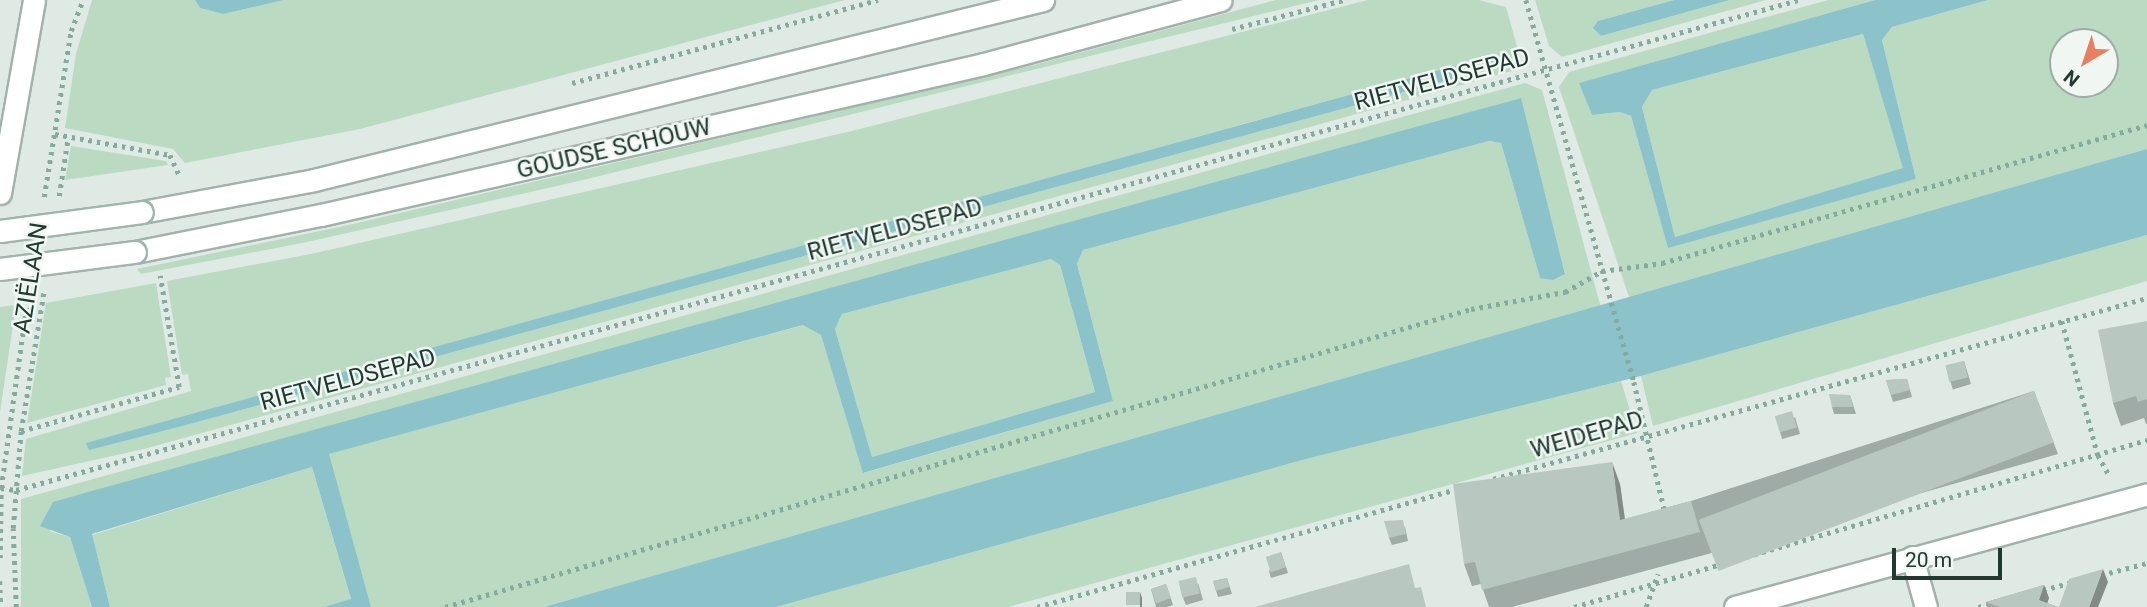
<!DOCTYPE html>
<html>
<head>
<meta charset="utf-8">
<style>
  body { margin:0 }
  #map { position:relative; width:2147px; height:607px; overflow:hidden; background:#e0eae5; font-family:Roboto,sans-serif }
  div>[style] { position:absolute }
  .green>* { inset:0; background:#badac2 }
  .water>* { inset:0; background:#8cc3cb }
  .path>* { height:4.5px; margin-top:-2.25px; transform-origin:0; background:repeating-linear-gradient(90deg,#83ab9e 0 3.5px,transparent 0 8.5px) }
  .roads { filter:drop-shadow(2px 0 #a3b1ac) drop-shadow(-2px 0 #a3b1ac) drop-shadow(0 2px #a3b1ac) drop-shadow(0 -2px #a3b1ac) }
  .minor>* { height:21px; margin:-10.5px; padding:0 10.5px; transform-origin:10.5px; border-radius:10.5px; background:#fff }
  .tertiary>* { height:21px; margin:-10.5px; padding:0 10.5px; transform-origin:10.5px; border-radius:10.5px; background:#fff }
  .secondary>* { height:21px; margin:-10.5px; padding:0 10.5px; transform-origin:10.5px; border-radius:10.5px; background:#fff }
  .bridges { filter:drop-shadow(2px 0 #a0b5ad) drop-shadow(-2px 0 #a0b5ad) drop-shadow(0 2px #a0b5ad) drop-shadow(0 -2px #a0b5ad) }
  .secondary-bridge>* { height:21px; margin:-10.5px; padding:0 10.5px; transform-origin:10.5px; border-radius:10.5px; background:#fff }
  .wall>* { inset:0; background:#9faba6; transform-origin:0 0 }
  .shaded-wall>* { inset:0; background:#828b87 }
  .building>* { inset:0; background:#b9c7c1; transform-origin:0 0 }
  span { translate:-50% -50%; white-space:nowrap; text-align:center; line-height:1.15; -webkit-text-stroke:5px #f0f7f3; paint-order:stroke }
  .street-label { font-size:24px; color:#223932 }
  .north { position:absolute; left:2049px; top:28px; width:70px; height:70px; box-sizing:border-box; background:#f0f7f3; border:2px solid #9eaba6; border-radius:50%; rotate:219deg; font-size:19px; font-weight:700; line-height:28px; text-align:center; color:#223932 }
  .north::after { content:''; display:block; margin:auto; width:24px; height:32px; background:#e87f61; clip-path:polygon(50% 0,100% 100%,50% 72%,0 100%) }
  .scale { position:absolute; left:1892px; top:548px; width:110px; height:32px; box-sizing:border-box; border:4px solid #223932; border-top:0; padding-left:9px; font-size:21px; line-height:24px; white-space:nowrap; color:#223932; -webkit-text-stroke:5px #f0f7f3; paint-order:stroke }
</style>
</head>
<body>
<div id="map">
  <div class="green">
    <div style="clip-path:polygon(92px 0,195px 0,200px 8px,223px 14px,284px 0,845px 0,360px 129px,185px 163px,173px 149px,65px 128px,76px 54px)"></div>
    <div style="clip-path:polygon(1276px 0,1319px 0,579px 181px,307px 242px,141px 274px,137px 269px,353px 224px,1034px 65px)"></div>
    <div style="clip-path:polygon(evenodd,1368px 0,1479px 0,1506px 7px,1523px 68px,144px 449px,22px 476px,26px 439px,191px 391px,188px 374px,182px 375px,167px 281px,311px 254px,852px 131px,1368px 0,1493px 55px,1499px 66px,190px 424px,86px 444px,1493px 55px)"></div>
    <div style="clip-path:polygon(1535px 0,1674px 0,1598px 21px,1601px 36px,1730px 0,1766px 0,1562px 57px,1549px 46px)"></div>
    <div style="clip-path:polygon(evenodd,1828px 0,1875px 0,1580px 83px,1592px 115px,1620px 112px,1631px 116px,1668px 247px,1916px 179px,1882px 40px,1892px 27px,1988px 0,2147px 0,2147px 149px,1630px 300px,1559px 87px,1569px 72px,1828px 0,2063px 42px,2105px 42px,2105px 84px,2063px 84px,2063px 42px)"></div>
    <div style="clip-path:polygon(1863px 34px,1904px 168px,1675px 237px,1642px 107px,1652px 90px)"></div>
    <div style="clip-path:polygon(1525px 83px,1542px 90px,1601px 308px,544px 607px,371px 607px,328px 454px,804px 325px,821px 335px,864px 473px,1113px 401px,1077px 264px,1083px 250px,1489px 141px,1501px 143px,1540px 278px,1565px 273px,1520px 98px,49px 531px,70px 537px,92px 607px,21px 607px,21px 499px)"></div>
    <div style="clip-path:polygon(71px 146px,166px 161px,168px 165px,65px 180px)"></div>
    <div style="clip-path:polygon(2147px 235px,2147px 281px,1653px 426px,1641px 376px)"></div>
    <div style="clip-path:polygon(1051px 259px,1060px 265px,1095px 392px,872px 457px,835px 329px,842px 314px)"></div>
    <div style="clip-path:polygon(156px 283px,171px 377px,165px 378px,166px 385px,27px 423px,46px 303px)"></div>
    <div style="clip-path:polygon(16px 305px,0 412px,0 307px)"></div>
    <div style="clip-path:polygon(1621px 381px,1637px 433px,1008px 607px,776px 607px,1306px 459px)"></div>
    <div style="clip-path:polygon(312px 467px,351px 600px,324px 607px,110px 607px,92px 535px)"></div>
  </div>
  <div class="water">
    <div style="clip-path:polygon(195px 0,284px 0,223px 14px,200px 8px)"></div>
    <div style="clip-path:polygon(1674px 0,1730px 0,1601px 36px,1593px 28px,1598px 21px)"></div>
    <div style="clip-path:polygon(evenodd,1875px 0,1988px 0,1892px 27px,1882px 40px,1916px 179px,1668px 248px,1631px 116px,1620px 112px,1592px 115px,1579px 83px,1875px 0,1863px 34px,1903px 168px,1675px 237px,1642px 107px,1652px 90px,1863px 34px)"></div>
    <div style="clip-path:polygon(1494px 55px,1499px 66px,190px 424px,89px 450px,86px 443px)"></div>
    <div style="clip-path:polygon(evenodd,1521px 98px,1565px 274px,1553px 280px,1540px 278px,1501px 143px,1489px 141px,1083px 250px,1077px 264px,1113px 401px,863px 473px,821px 335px,803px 325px,329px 454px,371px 607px,324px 607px,351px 599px,312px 467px,92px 534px,110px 607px,92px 607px,70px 537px,40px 526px,53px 502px,88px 492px,1521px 98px,1051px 259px,1060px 265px,1095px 392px,872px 457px,835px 329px,842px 314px,1051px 259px)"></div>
    <div style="clip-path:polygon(2147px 149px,2147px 235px,1641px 376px,1306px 459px,776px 607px,544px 607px)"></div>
  </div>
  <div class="path">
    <div style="left:1526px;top:0;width:397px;rotate:74.2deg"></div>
    <div style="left:1634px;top:382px;width:134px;rotate:76.6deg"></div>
    <div style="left:1232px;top:29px;width:115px;rotate:-14.6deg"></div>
    <div style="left:572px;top:83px;width:317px;rotate:-15.2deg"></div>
    <div style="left:55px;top:134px;width:117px;rotate:10.3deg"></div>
    <div style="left:170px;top:155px;width:23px;rotate:65deg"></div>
    <div style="left:59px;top:196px;width:59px;rotate:-81.2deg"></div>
    <div style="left:44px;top:197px;width:168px;rotate:-80.8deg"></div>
    <div style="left:71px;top:31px;width:33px;rotate:-69deg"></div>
    <div style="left:2062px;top:321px;width:139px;rotate:75deg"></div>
    <div style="left:2098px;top:455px;width:23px;rotate:61deg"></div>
    <div style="left:21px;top:431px;width:142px;rotate:-80.7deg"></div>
    <div style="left:1493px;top:479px;width:679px;rotate:-15.47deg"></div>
    <div style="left:1px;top:488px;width:15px;rotate:8deg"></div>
    <div style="left:16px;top:490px;width:1848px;rotate:-15.37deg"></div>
    <div style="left:0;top:558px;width:70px;rotate:-89.2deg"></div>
    <div style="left:1px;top:488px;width:195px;rotate:-82deg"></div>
    <div style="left:2101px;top:575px;width:48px;rotate:-14.6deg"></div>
    <div style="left:0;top:581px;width:26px;rotate:88deg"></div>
    <div style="left:2043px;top:590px;width:30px;rotate:-15deg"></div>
    <div style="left:16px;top:607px;width:79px;rotate:-92.2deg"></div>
    <div style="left:13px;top:528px;width:97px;rotate:-85.3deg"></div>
    <div style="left:21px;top:431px;width:164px;rotate:-15.6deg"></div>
    <div style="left:179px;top:387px;width:113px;rotate:-99.7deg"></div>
    <div style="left:445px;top:607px;width:1068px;rotate:-16.2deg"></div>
    <div style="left:1471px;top:309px;width:96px;rotate:-10.3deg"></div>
    <div style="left:1565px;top:292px;width:43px;rotate:-29.6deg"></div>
    <div style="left:1602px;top:271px;width:61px;rotate:-7.6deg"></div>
    <div style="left:1662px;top:263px;width:504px;rotate:-15.88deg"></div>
    <div style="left:1037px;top:607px;width:437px;rotate:-15.7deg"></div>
    <div style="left:1574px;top:607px;width:597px;rotate:-16.25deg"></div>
    <div style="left:1646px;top:607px;width:35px;rotate:-70deg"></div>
    <div style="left:1978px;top:607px;width:13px;rotate:-13deg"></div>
  </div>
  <div class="roads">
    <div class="minor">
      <div style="left:1912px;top:557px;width:52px;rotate:74.4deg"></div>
      <div style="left:1735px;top:607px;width:427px;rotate:-15.3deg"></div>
    </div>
    <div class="tertiary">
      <div style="left:0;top:193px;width:196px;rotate:-80deg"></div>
    </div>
    <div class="secondary">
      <div style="left:142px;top:212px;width:175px;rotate:-10.5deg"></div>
      <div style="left:314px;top:180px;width:751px;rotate:-13.87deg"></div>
      <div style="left:135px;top:252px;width:190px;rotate:-11.3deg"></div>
      <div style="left:321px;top:215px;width:680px;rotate:-12.83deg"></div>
      <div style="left:984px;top:64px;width:245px;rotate:-15.1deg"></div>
    </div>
  </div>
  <div class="bridges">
    <div class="secondary-bridge">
      <div style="left:0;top:231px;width:143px;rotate:-7.6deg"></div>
      <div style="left:0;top:269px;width:136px;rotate:-7.2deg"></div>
    </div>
  </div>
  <div class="wall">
    <div style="clip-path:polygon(2147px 321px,2147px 424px,2146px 424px,2144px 418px,2121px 426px,2113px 403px)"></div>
    <div style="left:1964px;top:361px;width:24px;height:19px;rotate:73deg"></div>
    <div style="clip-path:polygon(1907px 379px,1912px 397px,1893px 402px,1886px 380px)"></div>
    <div style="clip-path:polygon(2034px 391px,2058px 454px,1708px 554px,1512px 607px,1489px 607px,1481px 584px,1472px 586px,1464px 564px,1620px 484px,1625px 519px,1691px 501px)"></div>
    <div style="clip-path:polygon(1850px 395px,1856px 414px,1834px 414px,1832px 407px)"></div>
    <div style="clip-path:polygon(1795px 417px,1800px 434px,1782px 439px,1780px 432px)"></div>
    <div style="clip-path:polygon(1405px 527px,1408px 541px,1392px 545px,1389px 538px)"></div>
    <div style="clip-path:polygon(1281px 552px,1288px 573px,1271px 578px,1269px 571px)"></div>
    <div style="clip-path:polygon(1227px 578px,1232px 594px,1218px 597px,1213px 581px)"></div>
    <div style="clip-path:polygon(1198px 583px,1203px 600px,1186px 605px,1183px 598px)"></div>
    <div style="clip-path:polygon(1166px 584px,1173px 605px,1167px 607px,1156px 607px,1151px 589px)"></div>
    <div style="clip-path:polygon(2044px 585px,2049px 598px,2047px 603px,2058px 607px,1988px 607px,1986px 602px)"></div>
  </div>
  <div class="shaded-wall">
    <div style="clip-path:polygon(1612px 462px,1620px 484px,1628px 543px,1620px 520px)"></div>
    <div style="clip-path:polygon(2103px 569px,2108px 582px,2098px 607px,2089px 607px)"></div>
    <div style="clip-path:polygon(2044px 585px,2049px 598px,2046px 607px,2039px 600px)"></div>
    <div style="clip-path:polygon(1140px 592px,1142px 598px,1142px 607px,1140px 607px)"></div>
  </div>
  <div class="building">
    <div style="clip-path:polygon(2147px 321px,2147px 399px,2138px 402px,2136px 396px,2113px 403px,2098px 330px)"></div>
    <div style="left:1964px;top:361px;width:17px;height:19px;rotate:77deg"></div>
    <div style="clip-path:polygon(1907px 379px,1910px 390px,1891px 395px,1886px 380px)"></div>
    <div style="left:2034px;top:391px;width:55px;height:359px;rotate:69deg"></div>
    <div style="clip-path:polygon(1829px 394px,1850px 395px,1853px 407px,1832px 407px)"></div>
    <div style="left:1792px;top:411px;width:17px;height:18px;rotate:73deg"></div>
    <div style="clip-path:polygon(1612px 462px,1620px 520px,1691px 501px,1700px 532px,1482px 590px,1475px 562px,1464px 564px,1453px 484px)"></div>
    <div style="clip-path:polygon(1403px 520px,1406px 534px,1389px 538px,1384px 521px)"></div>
    <div style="left:1281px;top:552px;width:16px;height:16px;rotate:72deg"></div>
    <div style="clip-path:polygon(1409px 564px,1415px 588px,1421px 587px,1426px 607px,1255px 607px)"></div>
    <div style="clip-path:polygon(2103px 569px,2089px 607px,2059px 607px,2069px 579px)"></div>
    <div style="left:1196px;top:577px;width:17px;height:18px;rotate:77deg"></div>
    <div style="clip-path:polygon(1227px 578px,1229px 587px,1216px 591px,1213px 581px)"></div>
    <div style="left:1166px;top:584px;width:15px;height:16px;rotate:70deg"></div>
    <div style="clip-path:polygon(2044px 585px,2039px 600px,2058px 607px,2000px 607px,1986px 602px)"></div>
    <div style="left:1126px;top:592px;width:14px;height:13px"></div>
  </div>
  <div class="street-label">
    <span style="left:1442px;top:80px;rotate:-15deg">RIETVELDSEPAD</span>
    <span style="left:614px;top:149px;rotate:-13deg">GOUDSE SCHOUW</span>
    <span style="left:895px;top:230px;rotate:-15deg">RIETVELDSEPAD</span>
    <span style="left:31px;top:278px;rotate:-81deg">AZIËLAAN</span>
    <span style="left:348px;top:380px;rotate:-15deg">RIETVELDSEPAD</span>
    <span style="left:1587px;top:435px;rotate:-16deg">WEIDEPAD</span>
  </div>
  <div class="north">N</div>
  <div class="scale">20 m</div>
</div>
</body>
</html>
